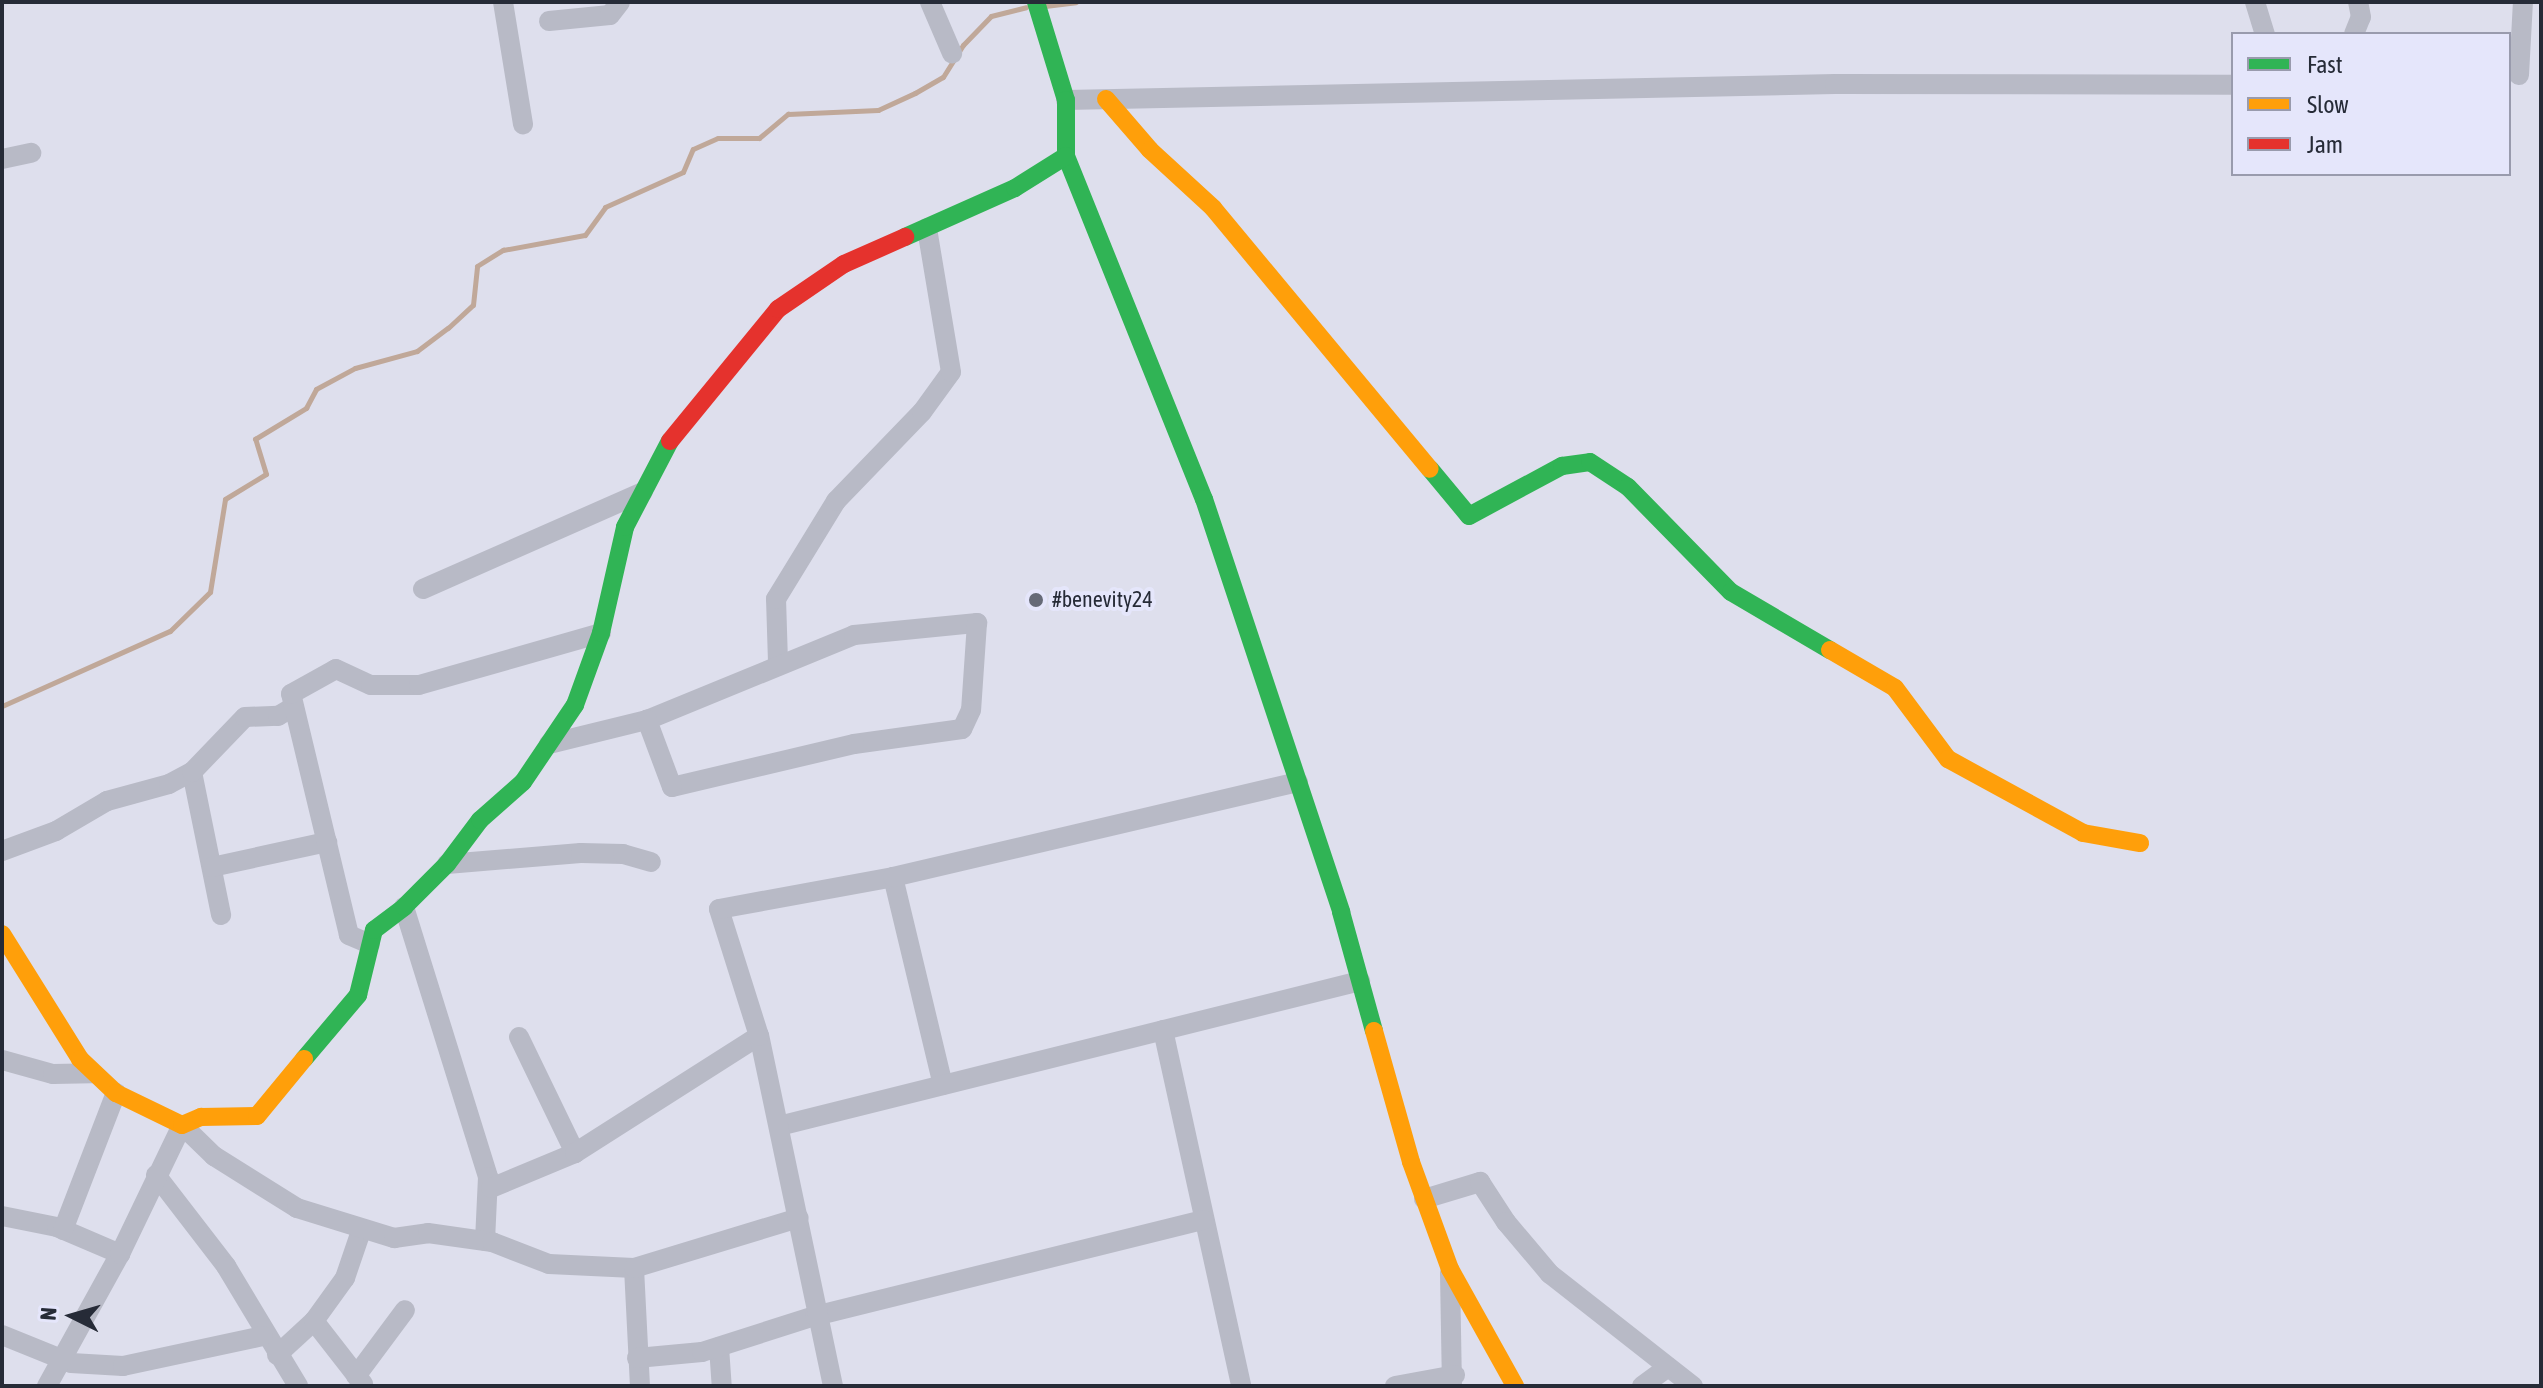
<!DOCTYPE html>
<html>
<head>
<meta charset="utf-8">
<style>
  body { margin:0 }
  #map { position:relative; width:2543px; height:1388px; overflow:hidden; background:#dedfed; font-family:"Asap Condensed",sans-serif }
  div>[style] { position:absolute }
  .stream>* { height:5px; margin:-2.5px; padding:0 2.5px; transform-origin:2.5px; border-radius:2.5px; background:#c0a899 }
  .street>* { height:20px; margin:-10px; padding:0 10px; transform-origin:10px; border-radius:10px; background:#b8bac6 }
  .fast>* { height:18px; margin:-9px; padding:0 9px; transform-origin:9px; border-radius:9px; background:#30b455 }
  .slow>* { height:18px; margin:-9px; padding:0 9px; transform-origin:9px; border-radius:9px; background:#ff9f0a }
  .jam>* { height:18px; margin:-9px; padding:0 9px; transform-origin:9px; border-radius:9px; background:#e5322d }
  .dots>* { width:22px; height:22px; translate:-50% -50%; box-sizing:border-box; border:4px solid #e5e6fb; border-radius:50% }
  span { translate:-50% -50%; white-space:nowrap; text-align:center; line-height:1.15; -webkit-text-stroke:8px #e5e6fb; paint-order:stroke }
  .poi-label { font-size:22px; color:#262b37 }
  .left { translate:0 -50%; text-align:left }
  .frame { position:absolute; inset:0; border:4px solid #262b37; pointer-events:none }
  .legend { position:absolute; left:2231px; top:32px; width:280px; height:144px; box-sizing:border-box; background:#e5e6fb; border:2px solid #999bad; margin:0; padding:10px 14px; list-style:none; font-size:24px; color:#262b37 }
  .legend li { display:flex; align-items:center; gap:16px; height:40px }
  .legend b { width:40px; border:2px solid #999bad }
  .north { position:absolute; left:32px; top:1276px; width:80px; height:80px; -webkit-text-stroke:6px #e5e6fb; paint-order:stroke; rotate:275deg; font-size:22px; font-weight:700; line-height:32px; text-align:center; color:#262b37 }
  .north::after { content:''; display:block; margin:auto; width:28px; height:36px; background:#262b37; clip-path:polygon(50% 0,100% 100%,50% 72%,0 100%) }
</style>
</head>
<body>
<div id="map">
  <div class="stream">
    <div style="left:1045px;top:6px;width:31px;rotate:-7deg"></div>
    <div style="left:2px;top:706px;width:184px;rotate:-24.1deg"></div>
    <div style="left:170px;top:631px;width:56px;rotate:-44.3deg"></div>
    <div style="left:210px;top:592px;width:94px;rotate:-80.8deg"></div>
    <div style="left:225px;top:499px;width:48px;rotate:-31.4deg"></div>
    <div style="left:266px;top:474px;width:37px;rotate:-107deg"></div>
    <div style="left:255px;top:439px;width:60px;rotate:-31.3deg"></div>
    <div style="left:306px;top:408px;width:21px;rotate:-62deg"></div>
    <div style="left:316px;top:389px;width:44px;rotate:-28.3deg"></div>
    <div style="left:355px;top:368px;width:64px;rotate:-15.3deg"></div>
    <div style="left:417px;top:351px;width:39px;rotate:-37deg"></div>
    <div style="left:448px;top:328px;width:34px;rotate:-43deg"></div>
    <div style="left:473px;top:305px;width:39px;rotate:-84deg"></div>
    <div style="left:477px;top:266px;width:31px;rotate:-32deg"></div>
    <div style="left:503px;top:250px;width:83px;rotate:-10.4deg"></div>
    <div style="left:585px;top:235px;width:34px;rotate:-54deg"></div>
    <div style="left:605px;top:207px;width:85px;rotate:-24.2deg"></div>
    <div style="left:683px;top:172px;width:25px;rotate:-67deg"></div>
    <div style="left:693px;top:149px;width:27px;rotate:-24deg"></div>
    <div style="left:718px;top:138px;width:41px"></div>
    <div style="left:759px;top:138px;width:38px;rotate:-40deg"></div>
    <div style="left:788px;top:114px;width:90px;rotate:-2.5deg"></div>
    <div style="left:878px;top:110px;width:41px;rotate:-24.7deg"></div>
    <div style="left:915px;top:93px;width:32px;rotate:-30deg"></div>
    <div style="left:943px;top:77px;width:38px;rotate:-58deg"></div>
    <div style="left:963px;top:45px;width:40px;rotate:-46deg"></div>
    <div style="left:991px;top:16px;width:36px;rotate:-14deg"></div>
  </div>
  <div class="street">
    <div style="left:503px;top:2px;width:124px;rotate:80.7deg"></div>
    <div style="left:930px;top:2px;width:56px;rotate:66.7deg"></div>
    <div style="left:2255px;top:2px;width:34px;rotate:73deg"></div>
    <div style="left:549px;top:21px;width:61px;rotate:-5.6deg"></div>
    <div style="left:610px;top:15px;width:16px;rotate:-52deg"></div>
    <div style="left:2354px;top:34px;width:18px;rotate:-68deg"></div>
    <div style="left:2361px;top:17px;width:15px;rotate:-101deg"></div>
    <div style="left:2519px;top:75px;width:73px;rotate:-86.9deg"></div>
    <div style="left:1066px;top:100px;width:769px;rotate:-1.19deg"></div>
    <div style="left:1835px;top:84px;width:398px;rotate:0.1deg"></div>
    <div style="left:2px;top:159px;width:30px;rotate:-12deg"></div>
    <div style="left:423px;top:589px;width:240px;rotate:-23.8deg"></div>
    <div style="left:778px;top:662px;width:63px;rotate:-91.8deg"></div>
    <div style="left:776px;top:599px;width:115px;rotate:-58.5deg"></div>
    <div style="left:836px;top:501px;width:124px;rotate:-46deg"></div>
    <div style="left:922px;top:412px;width:49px;rotate:-54.1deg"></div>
    <div style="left:951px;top:372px;width:146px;rotate:-99.5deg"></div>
    <div style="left:549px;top:744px;width:101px;rotate:-13.8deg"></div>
    <div style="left:647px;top:720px;width:224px;rotate:-22.3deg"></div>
    <div style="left:854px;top:635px;width:124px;rotate:-5.6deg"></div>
    <div style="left:977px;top:623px;width:87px;rotate:93.9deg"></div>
    <div style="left:971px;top:710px;width:21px;rotate:115deg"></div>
    <div style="left:962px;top:729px;width:109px;rotate:172.1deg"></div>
    <div style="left:854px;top:744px;width:187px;rotate:166.7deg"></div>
    <div style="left:672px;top:787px;width:72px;rotate:-110.5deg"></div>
    <div style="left:192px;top:772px;width:146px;rotate:78.5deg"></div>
    <div style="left:2px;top:851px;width:58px;rotate:-20.3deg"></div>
    <div style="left:56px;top:831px;width:59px;rotate:-30.5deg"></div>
    <div style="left:107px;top:801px;width:64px;rotate:-15.3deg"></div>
    <div style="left:169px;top:784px;width:26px;rotate:-28deg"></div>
    <div style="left:192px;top:772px;width:76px;rotate:-46.1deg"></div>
    <div style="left:245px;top:717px;width:33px;rotate:-2deg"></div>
    <div style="left:278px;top:716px;width:17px;rotate:-31deg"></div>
    <div style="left:447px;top:864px;width:134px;rotate:-4.7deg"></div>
    <div style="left:581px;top:853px;width:42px;rotate:1.4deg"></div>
    <div style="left:623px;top:854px;width:29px;rotate:16deg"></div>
    <div style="left:212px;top:867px;width:118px;rotate:-12.3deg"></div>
    <div style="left:893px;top:877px;width:214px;rotate:76.5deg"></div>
    <div style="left:404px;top:907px;width:283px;rotate:72.7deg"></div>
    <div style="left:488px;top:1177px;width:64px;rotate:92.7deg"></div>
    <div style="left:370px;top:944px;width:23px;rotate:-157deg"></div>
    <div style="left:349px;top:935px;width:248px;rotate:-103.5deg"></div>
    <div style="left:291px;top:694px;width:51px;rotate:-29.1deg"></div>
    <div style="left:336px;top:669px;width:38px;rotate:25deg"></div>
    <div style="left:371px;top:685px;width:48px"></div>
    <div style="left:419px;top:685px;width:189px;rotate:-15.9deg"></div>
    <div style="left:1163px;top:1030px;width:364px;rotate:77.6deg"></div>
    <div style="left:519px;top:1037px;width:129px;rotate:64.2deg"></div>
    <div style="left:2px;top:1060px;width:53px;rotate:15.4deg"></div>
    <div style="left:53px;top:1074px;width:39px;rotate:-1deg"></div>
    <div style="left:779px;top:1126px;width:599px;rotate:-14.01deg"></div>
    <div style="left:156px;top:1175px;width:115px;rotate:52.4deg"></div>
    <div style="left:226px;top:1266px;width:140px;rotate:59deg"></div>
    <div style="left:491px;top:1188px;width:91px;rotate:-22.6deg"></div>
    <div style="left:575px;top:1153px;width:218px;rotate:-32.5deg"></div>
    <div style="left:1424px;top:1199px;width:59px;rotate:-16.9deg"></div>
    <div style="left:1480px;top:1182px;width:48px;rotate:57deg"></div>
    <div style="left:1506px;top:1222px;width:68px;rotate:49.8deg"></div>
    <div style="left:1550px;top:1274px;width:182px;rotate:38.1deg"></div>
    <div style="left:2px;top:1216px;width:56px;rotate:11.3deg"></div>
    <div style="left:57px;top:1227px;width:69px;rotate:23.2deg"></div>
    <div style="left:63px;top:1230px;width:147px;rotate:-68.9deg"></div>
    <div style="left:634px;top:1268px;width:118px;rotate:87.1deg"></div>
    <div style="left:1450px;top:1273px;width:113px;rotate:89deg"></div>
    <div style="left:314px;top:1321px;width:80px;rotate:52.1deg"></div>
    <div style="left:2px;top:1335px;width:74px;rotate:22.1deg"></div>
    <div style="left:71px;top:1363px;width:52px;rotate:3.3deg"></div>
    <div style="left:123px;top:1366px;width:143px;rotate:-12.1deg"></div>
    <div style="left:719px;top:1347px;width:39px;rotate:86deg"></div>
    <div style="left:277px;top:1355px;width:50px;rotate:-42.6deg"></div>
    <div style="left:314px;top:1321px;width:53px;rotate:-54.2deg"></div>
    <div style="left:345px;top:1278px;width:50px;rotate:-71.2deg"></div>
    <div style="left:637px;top:1358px;width:65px;rotate:-5.3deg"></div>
    <div style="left:702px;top:1352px;width:119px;rotate:-17.7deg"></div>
    <div style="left:815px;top:1316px;width:400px;rotate:-13.9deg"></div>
    <div style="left:356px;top:1376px;width:82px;rotate:-53.4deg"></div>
    <div style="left:47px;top:1386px;width:151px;rotate:-61.1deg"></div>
    <div style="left:120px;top:1254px;width:143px;rotate:-64.3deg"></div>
    <div style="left:182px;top:1125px;width:45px;rotate:44.1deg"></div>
    <div style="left:214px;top:1156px;width:98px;rotate:32.1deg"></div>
    <div style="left:297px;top:1208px;width:102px;rotate:17.2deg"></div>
    <div style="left:394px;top:1238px;width:34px;rotate:-8deg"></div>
    <div style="left:428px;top:1233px;width:65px;rotate:8deg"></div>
    <div style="left:492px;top:1242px;width:61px;rotate:21.1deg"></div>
    <div style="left:549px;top:1264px;width:85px;rotate:2.7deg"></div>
    <div style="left:634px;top:1268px;width:172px;rotate:-16.9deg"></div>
    <div style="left:833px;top:1386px;width:358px;rotate:-101.9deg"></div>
    <div style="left:759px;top:1036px;width:133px;rotate:-107.5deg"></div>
    <div style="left:719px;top:909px;width:177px;rotate:-10.4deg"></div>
    <div style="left:893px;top:877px;width:416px;rotate:-13.2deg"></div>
    <div style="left:1395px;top:1386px;width:61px;rotate:-10.4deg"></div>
    <div style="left:1642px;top:1386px;width:32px;rotate:-36deg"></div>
  </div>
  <div class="fast">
    <div style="left:1036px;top:2px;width:102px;rotate:73deg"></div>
    <div style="left:1066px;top:100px;width:56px;rotate:90deg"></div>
    <div style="left:1066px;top:156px;width:370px;rotate:68.1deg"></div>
    <div style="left:1204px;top:499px;width:435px;rotate:71.6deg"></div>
    <div style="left:1341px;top:912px;width:123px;rotate:74.5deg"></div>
    <div style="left:905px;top:237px;width:120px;rotate:-24deg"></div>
    <div style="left:1015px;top:188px;width:60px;rotate:-32.1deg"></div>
    <div style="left:1430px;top:469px;width:61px;rotate:50.3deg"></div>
    <div style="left:1469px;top:516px;width:106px;rotate:-28.3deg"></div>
    <div style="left:1562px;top:466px;width:28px;rotate:-8deg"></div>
    <div style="left:1590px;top:462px;width:45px;rotate:33.3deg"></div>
    <div style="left:1628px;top:487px;width:147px;rotate:45.6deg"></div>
    <div style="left:1731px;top:592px;width:115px;rotate:30.4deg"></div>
    <div style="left:304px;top:1059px;width:84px;rotate:-49.8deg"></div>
    <div style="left:358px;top:995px;width:67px;rotate:-76.2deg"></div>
    <div style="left:374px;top:930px;width:38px;rotate:-37deg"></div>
    <div style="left:404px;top:907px;width:61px;rotate:-45deg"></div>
    <div style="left:447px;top:864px;width:55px;rotate:-53.1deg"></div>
    <div style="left:480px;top:820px;width:57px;rotate:-41.5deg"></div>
    <div style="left:523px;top:782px;width:93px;rotate:-56deg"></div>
    <div style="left:575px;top:705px;width:77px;rotate:-70.1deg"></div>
    <div style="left:601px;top:633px;width:109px;rotate:-77.2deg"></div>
    <div style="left:625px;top:527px;width:97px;rotate:-62.4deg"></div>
  </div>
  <div class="slow">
    <div style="left:1106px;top:99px;width:67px;rotate:49.2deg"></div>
    <div style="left:1150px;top:150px;width:86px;rotate:42.6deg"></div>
    <div style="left:1213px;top:208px;width:339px;rotate:50.3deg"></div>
    <div style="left:1830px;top:650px;width:75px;rotate:30.3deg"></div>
    <div style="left:1895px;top:688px;width:89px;rotate:53.3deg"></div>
    <div style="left:1948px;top:759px;width:154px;rotate:28.7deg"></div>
    <div style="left:2083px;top:833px;width:58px;rotate:10deg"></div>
    <div style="left:2px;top:934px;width:147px;rotate:58deg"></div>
    <div style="left:80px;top:1059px;width:50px;rotate:43.4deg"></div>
    <div style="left:116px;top:1093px;width:73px;rotate:25.9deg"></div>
    <div style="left:182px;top:1125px;width:21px;rotate:-23deg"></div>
    <div style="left:201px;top:1117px;width:56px;rotate:-1deg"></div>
    <div style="left:257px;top:1116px;width:74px;rotate:-50.5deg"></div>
    <div style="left:1374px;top:1031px;width:136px;rotate:74.2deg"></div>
    <div style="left:1411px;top:1162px;width:114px;rotate:70deg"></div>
    <div style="left:1450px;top:1269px;width:134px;rotate:60.9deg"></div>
  </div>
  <div class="jam">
    <div style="left:670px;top:441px;width:171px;rotate:-50.7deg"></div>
    <div style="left:778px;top:309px;width:80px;rotate:-34.3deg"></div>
    <div style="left:844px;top:264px;width:67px;rotate:-23.9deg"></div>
  </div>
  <div class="dots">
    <div style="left:1036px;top:600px;background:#666a77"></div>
  </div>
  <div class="poi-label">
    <span class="left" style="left:1052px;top:600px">#benevity24</span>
  </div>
  <div class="frame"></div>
  <ul class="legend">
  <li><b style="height:10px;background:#30b455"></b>Fast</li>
  <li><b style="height:10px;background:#ff9f0a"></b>Slow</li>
  <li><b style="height:10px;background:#e5322d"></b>Jam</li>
  </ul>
  <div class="north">N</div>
</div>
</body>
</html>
